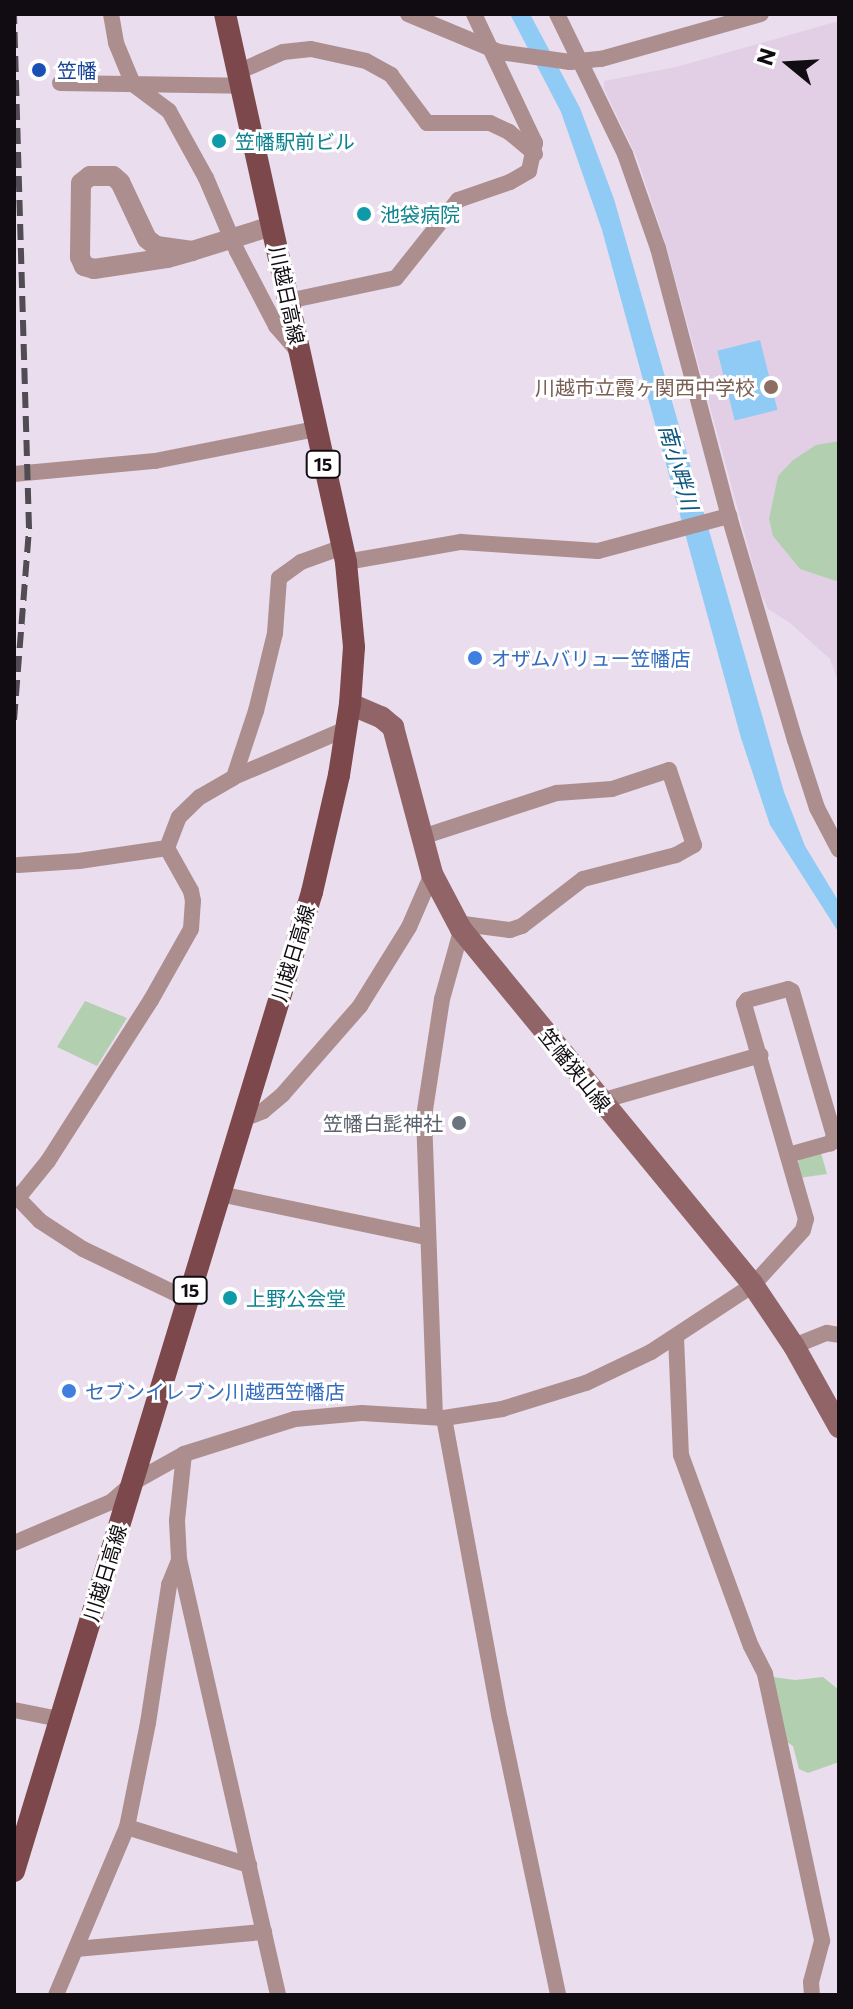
<!DOCTYPE html>
<html>
<head>
<meta charset="utf-8">
<style>
  body { margin:0 }
  #map { position:relative; width:853px; height:2009px; overflow:hidden; background:#eadded; font-family:Commissioner,"Noto Sans JP",sans-serif }
  div>[style] { position:absolute }
  .built>* { inset:0; background:#e2cfe5 }
  .green>* { inset:0; background:#b2d0af }
  .water>* { inset:0; background:#8fcbf4; transform-origin:0 0 }
  .minor>* { height:16px; margin:-8px; padding:0 8px; transform-origin:8px; border-radius:8px; background:#ad8e8f }
  .tertiary>* { height:20px; margin:-10px; padding:0 10px; transform-origin:10px; border-radius:10px; background:#ad8e8f }
  .secondary>* { height:22px; margin:-11px; padding:0 11px; transform-origin:11px; border-radius:11px; background:#916567 }
  .primary>* { height:22px; margin:-11px; padding:0 11px; transform-origin:11px; border-radius:11px; background:#7c484b }
  .rail>* { height:6px; margin-top:-3px; transform-origin:0; background:repeating-linear-gradient(90deg,#514b53 0 16px,transparent 0 24px) }
  .dots>* { width:22px; height:22px; translate:-50% -50%; box-sizing:border-box; border:4px solid #fff; border-radius:50% }
  span { translate:-50% -50%; white-space:nowrap; text-align:center; line-height:1.15; -webkit-text-stroke:6px #fff; paint-order:stroke }
  .shield-label span { padding:2px 6px; background:#fff; border:2px solid; border-radius:6px; -webkit-text-stroke-width:0 }
  .shield-label { font-size:18px; color:#100c11; font-weight:700 }
  .transit-label { font-size:20px; color:#164399 }
  .left { translate:0 -50%; text-align:left }
  .culture-label { font-size:20px; color:#0d838f }
  .street-label { font-size:20px; color:#100c11 }
  .education-label { font-size:20px; color:#785e54 }
  .right { translate:-100% -50%; text-align:right }
  .shop-label { font-size:20px; color:#366cbe }
  .worship-label { font-size:20px; color:#5b616d }
  .water-label { font-size:22px; color:#0b567c; font-style:italic }
  .frame { position:absolute; inset:0; border:16px solid #100c11; pointer-events:none }
  .north { position:absolute; left:749px; top:24px; width:80px; height:80px; -webkit-text-stroke:6px #fff; paint-order:stroke; rotate:288deg; font-size:22px; font-weight:700; line-height:32px; text-align:center; color:#100c11 }
  .north::after { content:''; display:block; margin:auto; width:28px; height:36px; background:#100c11; clip-path:polygon(50% 0,100% 100%,50% 72%,0 100%) }
</style>
</head>
<body>
<div id="map">
  <div class="built">
    <div style="clip-path:polygon(839px 21px,839px 678px,837px 678px,830px 659px,790px 623px,768px 609px,760px 591px,666px 245px,637px 158px,604px 89px,604px 81px,676px 67px)"></div>
  </div>
  <div class="green">
    <div style="clip-path:polygon(839px 441px,839px 582px,800px 569px,773px 536px,769px 519px,778px 476px,793px 460px,816px 445px)"></div>
    <div style="clip-path:polygon(85px 1001px,127px 1018px,97px 1066px,57px 1047px)"></div>
    <div style="clip-path:polygon(821px 1153px,827px 1174px,799px 1178px,796px 1167px,800px 1158px)"></div>
    <div style="clip-path:polygon(773px 1677px,795px 1680px,823px 1677px,839px 1690px,839px 1762px,808px 1773px,799px 1769px,793px 1746px,787px 1742px)"></div>
  </div>
  <div class="water">
    <div style="clip-path:polygon(510px 14px,530px 14px,580px 108px,614px 199px,784px 792px,805px 846px,839px 902px,839px 933px,770px 825px,741px 738px,602px 230px,561px 112px)"></div>
    <div style="left:760px;top:340px;width:72px;height:44px;rotate:76deg"></div>
  </div>
  <div class="minor">
    <div style="left:111px;top:14px;width:29px;rotate:80deg"></div>
    <div style="left:116px;top:43px;width:44px;rotate:67.5deg"></div>
    <div style="left:133px;top:84px;width:45px;rotate:36.9deg"></div>
    <div style="left:169px;top:111px;width:77px;rotate:61.1deg"></div>
    <div style="left:206px;top:178px;width:79px;rotate:67deg"></div>
    <div style="left:237px;top:251px;width:85px;rotate:62.5deg"></div>
    <div style="left:276px;top:326px;width:35px;rotate:49deg"></div>
    <div style="left:408px;top:14px;width:99px;rotate:22.7deg"></div>
    <div style="left:499px;top:52px;width:72px;rotate:8deg"></div>
    <div style="left:570px;top:62px;width:31px;rotate:-6deg"></div>
    <div style="left:601px;top:59px;width:166px;rotate:-15.7deg"></div>
    <div style="left:557px;top:14px;width:156px;rotate:64.1deg"></div>
    <div style="left:625px;top:154px;width:100px;rotate:70.7deg"></div>
    <div style="left:658px;top:248px;width:277px;rotate:75.2deg"></div>
    <div style="left:729px;top:516px;width:234px;rotate:73.6deg"></div>
    <div style="left:795px;top:740px;width:71px;rotate:72.1deg"></div>
    <div style="left:817px;top:808px;width:47px;rotate:62.4deg"></div>
    <div style="left:238px;top:72px;width:49px;rotate:-24deg"></div>
    <div style="left:283px;top:52px;width:28px;rotate:-6deg"></div>
    <div style="left:311px;top:49px;width:56px;rotate:12.3deg"></div>
    <div style="left:366px;top:61px;width:29px;rotate:29deg"></div>
    <div style="left:391px;top:75px;width:60px;rotate:53.1deg"></div>
    <div style="left:427px;top:123px;width:63px"></div>
    <div style="left:490px;top:123px;width:21px;rotate:25deg"></div>
    <div style="left:509px;top:132px;width:34px;rotate:40deg"></div>
    <div style="left:60px;top:83px;width:182px;rotate:0.9deg"></div>
    <div style="left:288px;top:301px;width:110px;rotate:-12deg"></div>
    <div style="left:396px;top:278px;width:100px;rotate:-51.5deg"></div>
    <div style="left:458px;top:200px;width:55px;rotate:-19.1deg"></div>
    <div style="left:510px;top:182px;width:22px;rotate:-30deg"></div>
    <div style="left:529px;top:171px;width:29px;rotate:-78deg"></div>
    <div style="left:535px;top:143px;width:143px;rotate:-115.3deg"></div>
    <div style="left:14px;top:474px;width:142px;rotate:-5.3deg"></div>
    <div style="left:155px;top:461px;width:163px;rotate:-11.3deg"></div>
    <div style="left:346px;top:562px;width:117px;rotate:-9.9deg"></div>
    <div style="left:461px;top:542px;width:137px;rotate:3.8deg"></div>
    <div style="left:598px;top:551px;width:136px;rotate:-15deg"></div>
    <div style="left:234px;top:777px;width:70px;rotate:-71.6deg"></div>
    <div style="left:256px;top:711px;width:80px;rotate:-76.3deg"></div>
    <div style="left:275px;top:633px;width:55px;rotate:-85.8deg"></div>
    <div style="left:279px;top:578px;width:27px;rotate:-36deg"></div>
    <div style="left:301px;top:562px;width:45px;rotate:-19.7deg"></div>
    <div style="left:422px;top:837px;width:142px;rotate:-18.1deg"></div>
    <div style="left:557px;top:793px;width:55px;rotate:-4.2deg"></div>
    <div style="left:612px;top:789px;width:60px;rotate:-18.4deg"></div>
    <div style="left:669px;top:770px;width:79px;rotate:71.6deg"></div>
    <div style="left:694px;top:845px;width:21px;rotate:151deg"></div>
    <div style="left:676px;top:855px;width:96px;rotate:165.5deg"></div>
    <div style="left:583px;top:879px;width:77px;rotate:142.4deg"></div>
    <div style="left:522px;top:926px;width:13px;rotate:162deg"></div>
    <div style="left:510px;top:930px;width:47px;rotate:-172.7deg"></div>
    <div style="left:463px;top:924px;width:78px;rotate:105.6deg"></div>
    <div style="left:442px;top:999px;width:119px;rotate:98.7deg"></div>
    <div style="left:424px;top:1117px;width:300px;rotate:87.9deg"></div>
    <div style="left:18px;top:865px;width:61px;rotate:-3.8deg"></div>
    <div style="left:79px;top:861px;width:89px;rotate:-8.4deg"></div>
    <div style="left:601px;top:1101px;width:166px;rotate:-16.1deg"></div>
    <div style="left:241px;top:1120px;width:24px;rotate:-22deg"></div>
    <div style="left:263px;top:1111px;width:26px;rotate:-40deg"></div>
    <div style="left:283px;top:1094px;width:117px;rotate:-48.8deg"></div>
    <div style="left:360px;top:1006px;width:93px;rotate:-58.2deg"></div>
    <div style="left:409px;top:927px;width:58px;rotate:-66.5deg"></div>
    <div style="left:14px;top:1194px;width:37px;rotate:46deg"></div>
    <div style="left:40px;top:1221px;width:51px;rotate:33.1deg"></div>
    <div style="left:83px;top:1249px;width:115px;rotate:25.7deg"></div>
    <div style="left:220px;top:1194px;width:210px;rotate:11.8deg"></div>
    <div style="left:18px;top:1198px;width:48px;rotate:-51deg"></div>
    <div style="left:48px;top:1161px;width:191px;rotate:-57.4deg"></div>
    <div style="left:151px;top:1000px;width:81px;rotate:-60.6deg"></div>
    <div style="left:191px;top:929px;width:28px;rotate:-86deg"></div>
    <div style="left:193px;top:901px;width:10px;rotate:-101deg"></div>
    <div style="left:191px;top:891px;width:49px;rotate:-119.2deg"></div>
    <div style="left:167px;top:848px;width:33px;rotate:-69deg"></div>
    <div style="left:179px;top:817px;width:29px;rotate:-44deg"></div>
    <div style="left:200px;top:797px;width:39px;rotate:-30deg"></div>
    <div style="left:234px;top:777px;width:122px;rotate:-23.2deg"></div>
    <div style="left:676px;top:1337px;width:118px;rotate:87.6deg"></div>
    <div style="left:681px;top:1455px;width:203px;rotate:69.9deg"></div>
    <div style="left:751px;top:1646px;width:31px;rotate:63deg"></div>
    <div style="left:765px;top:1674px;width:273px;rotate:77.9deg"></div>
    <div style="left:822px;top:1941px;width:42px;rotate:105deg"></div>
    <div style="left:811px;top:1982px;width:13px;rotate:86deg"></div>
    <div style="left:794px;top:1346px;width:35px;rotate:-22deg"></div>
    <div style="left:827px;top:1333px;width:12px;rotate:9deg"></div>
    <div style="left:444px;top:1418px;width:306px;rotate:79.5deg"></div>
    <div style="left:500px;top:1719px;width:282px;rotate:78.1deg"></div>
    <div style="left:184px;top:1454px;width:67px;rotate:96deg"></div>
    <div style="left:177px;top:1521px;width:38px;rotate:87deg"></div>
    <div style="left:179px;top:1559px;width:447px;rotate:77.2deg"></div>
    <div style="left:14px;top:1543px;width:105px;rotate:-22.9deg"></div>
    <div style="left:111px;top:1502px;width:30px;rotate:-41deg"></div>
    <div style="left:134px;top:1482px;width:57px;rotate:-29.2deg"></div>
    <div style="left:184px;top:1454px;width:116px;rotate:-17.5deg"></div>
    <div style="left:295px;top:1419px;width:67px;rotate:-5.1deg"></div>
    <div style="left:362px;top:1413px;width:82px;rotate:3.5deg"></div>
    <div style="left:444px;top:1418px;width:59px;rotate:-8.8deg"></div>
    <div style="left:502px;top:1409px;width:88px;rotate:-17.2deg"></div>
    <div style="left:586px;top:1383px;width:72px;rotate:-25.5deg"></div>
    <div style="left:651px;top:1352px;width:122px;rotate:-33.3deg"></div>
    <div style="left:753px;top:1285px;width:74px;rotate:-47.7deg"></div>
    <div style="left:803px;top:1230px;width:11px;rotate:-75deg"></div>
    <div style="left:806px;top:1219px;width:224px;rotate:-106.1deg"></div>
    <div style="left:744px;top:1004px;width:5px;rotate:-53deg"></div>
    <div style="left:747px;top:1000px;width:42px;rotate:-15deg"></div>
    <div style="left:788px;top:989px;width:4px;rotate:27deg"></div>
    <div style="left:792px;top:991px;width:151px;rotate:73.8deg"></div>
    <div style="left:834px;top:1136px;width:8px;rotate:113deg"></div>
    <div style="left:831px;top:1143px;width:45px;rotate:164.4deg"></div>
    <div style="left:14px;top:1710px;width:46px;rotate:11.3deg"></div>
    <div style="left:127px;top:1827px;width:128px;rotate:17.3deg"></div>
    <div style="left:76px;top:1949px;width:189px;rotate:-5.2deg"></div>
    <div style="left:56px;top:1995px;width:182px;rotate:-67.1deg"></div>
    <div style="left:127px;top:1827px;width:106px;rotate:-78.6deg"></div>
    <div style="left:148px;top:1723px;width:140px;rotate:-81.3deg"></div>
    <div style="left:169px;top:1585px;width:27px;rotate:-68deg"></div>
  </div>
  <div class="tertiary">
    <div style="left:192px;top:251px;width:36px;rotate:-172deg"></div>
    <div style="left:156px;top:246px;width:11px;rotate:-142deg"></div>
    <div style="left:147px;top:239px;width:63px;rotate:-115.3deg"></div>
    <div style="left:120px;top:182px;width:9px;rotate:-139deg"></div>
    <div style="left:113px;top:176px;width:23px;rotate:180deg"></div>
    <div style="left:90px;top:176px;width:11px;rotate:142deg"></div>
    <div style="left:81px;top:183px;width:74px;rotate:90.8deg"></div>
    <div style="left:80px;top:257px;width:10px;rotate:66deg"></div>
    <div style="left:84px;top:266px;width:10px;rotate:17deg"></div>
    <div style="left:94px;top:269px;width:75px;rotate:-8.5deg"></div>
    <div style="left:168px;top:258px;width:25px;rotate:-16deg"></div>
    <div style="left:192px;top:251px;width:84px;rotate:-17.4deg"></div>
  </div>
  <div class="secondary">
    <div style="left:350px;top:704px;width:34px;rotate:23deg"></div>
    <div style="left:381px;top:717px;width:16px;rotate:40deg"></div>
    <div style="left:393px;top:727px;width:152px;rotate:75.1deg"></div>
    <div style="left:432px;top:874px;width:62px;rotate:62.2deg"></div>
    <div style="left:461px;top:929px;width:460px;rotate:50.6deg"></div>
    <div style="left:753px;top:1285px;width:73px;rotate:56.1deg"></div>
    <div style="left:794px;top:1346px;width:93px;rotate:60.9deg"></div>
  </div>
  <div class="primary">
    <div style="left:14px;top:1871px;width:1023px;rotate:-73.07deg"></div>
    <div style="left:312px;top:892px;width:120px;rotate:-77deg"></div>
    <div style="left:339px;top:775px;width:72px;rotate:-81.2deg"></div>
    <div style="left:350px;top:704px;width:57px;rotate:-86deg"></div>
    <div style="left:354px;top:647px;width:85px;rotate:-95.4deg"></div>
    <div style="left:346px;top:562px;width:561px;rotate:-102.45deg"></div>
  </div>
  <div class="rail">
    <div style="left:14px;top:720px;width:193px;rotate:-85.5deg"></div>
    <div style="left:29px;top:528px;width:514px;rotate:-91.67deg"></div>
  </div>
  <div class="dots">
    <div style="left:39px;top:70px;background:#1a4fb4"></div>
    <div style="left:219px;top:141px;background:#0f9aa8"></div>
    <div style="left:364px;top:214px;background:#0f9aa8"></div>
    <div style="left:771px;top:387px;background:#8d6e63"></div>
    <div style="left:475px;top:658px;background:#3f7fe0"></div>
    <div style="left:459px;top:1123px;background:#6b7280"></div>
    <div style="left:230px;top:1298px;background:#0f9aa8"></div>
    <div style="left:69px;top:1391px;background:#3f7fe0"></div>
  </div>
  <div class="shield-label">
    <span style="left:323px;top:464px">15</span>
    <span style="left:190px;top:1290px">15</span>
  </div>
  <div class="transit-label">
    <span class="left" style="left:57px;top:70px">笠幡</span>
  </div>
  <div class="culture-label">
    <span class="left" style="left:235px;top:141px">笠幡駅前ビル</span>
    <span class="left" style="left:380px;top:214px">池袋病院</span>
    <span class="left" style="left:246px;top:1298px">上野公会堂</span>
  </div>
  <div class="street-label">
    <span style="left:287px;top:295px;rotate:78deg">川越日高線</span>
    <span style="left:293px;top:953px;rotate:-73deg">川越日高線</span>
    <span style="left:575px;top:1070px;rotate:51deg">笠幡狭山線</span>
    <span style="left:105px;top:1573px;rotate:-73deg">川越日高線</span>
  </div>
  <div class="education-label">
    <span class="right" style="left:755px;top:387px">川越市立霞ヶ関西中学校</span>
  </div>
  <div class="shop-label">
    <span class="left" style="left:491px;top:658px">オザムバリュー笠幡店</span>
    <span class="left" style="left:85px;top:1391px">セブンイレブン川越西笠幡店</span>
  </div>
  <div class="worship-label">
    <span class="right" style="left:443px;top:1123px">笠幡白髭神社</span>
  </div>
  <div class="water-label">
    <span style="left:679px;top:467px;rotate:74deg">南小畔川</span>
  </div>
  <div class="frame"></div>
  <div class="north">N</div>
</div>
</body>
</html>
